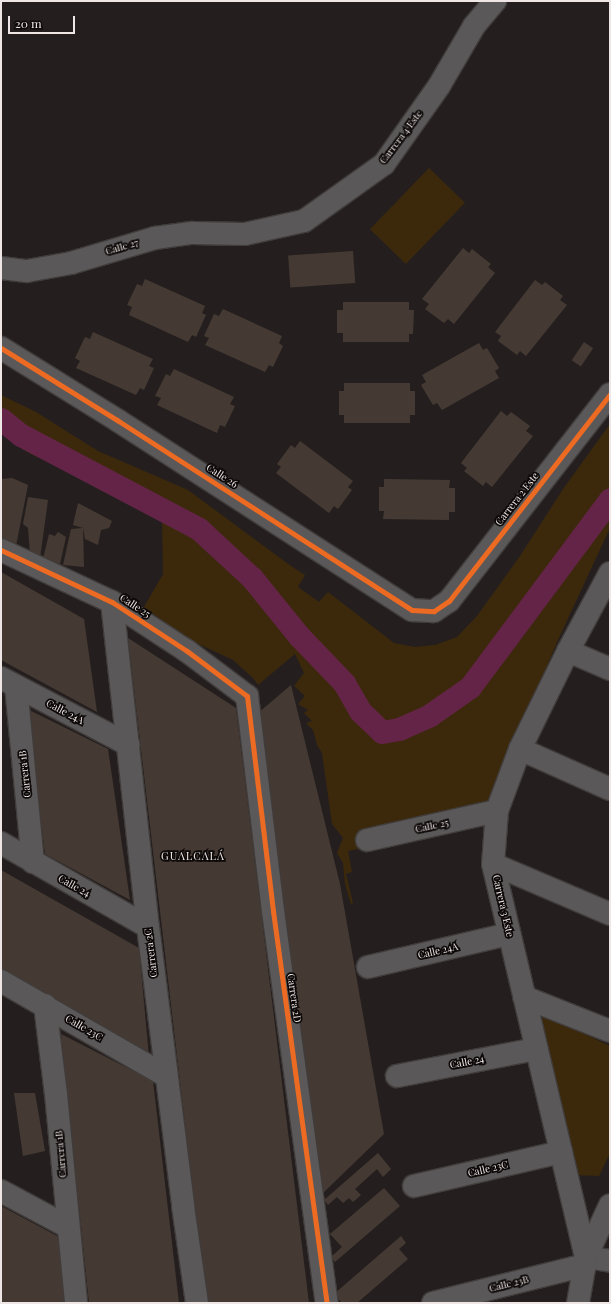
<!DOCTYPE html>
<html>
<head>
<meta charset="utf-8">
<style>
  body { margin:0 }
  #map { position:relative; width:611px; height:1304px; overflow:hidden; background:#241f1e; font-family:"Playfair Display",serif }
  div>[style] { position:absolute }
  .green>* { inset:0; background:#3c290c; transform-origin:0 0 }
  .canal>* { height:23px; margin:-11.5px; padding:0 11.5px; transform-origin:11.5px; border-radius:11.5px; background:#642447 }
  .building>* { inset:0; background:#453a33; transform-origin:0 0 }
  .roads { filter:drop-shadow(1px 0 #403c3b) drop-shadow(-1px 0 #403c3b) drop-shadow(0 1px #403c3b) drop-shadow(0 -1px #403c3b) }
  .minor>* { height:22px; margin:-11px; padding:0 11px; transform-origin:11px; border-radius:11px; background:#5a5858 }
  .cycleway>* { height:5px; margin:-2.5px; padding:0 2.5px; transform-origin:2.5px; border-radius:2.5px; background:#ed6a23 }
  span { translate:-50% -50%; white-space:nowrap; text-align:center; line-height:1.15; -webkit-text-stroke:3.5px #0d0908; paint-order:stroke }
  .street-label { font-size:10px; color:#efe7e6 }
  .neighbourhood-label { font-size:11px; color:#efe7e6; letter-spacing:1px }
  .frame { position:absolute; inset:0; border:2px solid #efe7e6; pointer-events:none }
  .scale { position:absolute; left:8px; top:16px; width:67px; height:18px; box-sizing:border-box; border:2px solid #efe7e6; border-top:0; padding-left:5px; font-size:12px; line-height:14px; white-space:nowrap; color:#efe7e6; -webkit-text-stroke:3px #0d0908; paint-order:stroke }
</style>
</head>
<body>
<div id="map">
  <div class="green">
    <div style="left:429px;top:168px;width:50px;height:85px;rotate:44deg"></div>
    <div style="clip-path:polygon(1px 395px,36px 412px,98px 451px,188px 490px,291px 566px,305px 575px,298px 587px,319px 602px,328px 592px,394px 643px,415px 647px,435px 645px,457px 637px,477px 616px,520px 556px,563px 489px,610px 424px,610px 528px,558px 640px,479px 825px,348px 851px,352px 872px,346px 874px,353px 903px,351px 904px,345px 884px,343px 863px,337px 853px,343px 838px,332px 824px,322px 753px,317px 745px,313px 730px,306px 723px,312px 721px,304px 713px,308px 710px,298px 704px,305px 696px,294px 686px,304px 673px,295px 654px,258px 685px,254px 679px,233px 660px,188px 639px,144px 607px,163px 574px,162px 518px,27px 452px,1px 433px)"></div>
    <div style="clip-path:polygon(538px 1012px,610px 1046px,610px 1153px,599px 1176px,574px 1175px)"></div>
  </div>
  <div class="canal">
    <div style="left:1px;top:419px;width:26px;rotate:39deg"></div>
    <div style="left:21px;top:435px;width:201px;rotate:27.8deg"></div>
    <div style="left:199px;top:529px;width:72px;rotate:42.8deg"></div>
    <div style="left:252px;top:578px;width:75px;rotate:51deg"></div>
    <div style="left:299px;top:636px;width:65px;rotate:46.2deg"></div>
    <div style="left:344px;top:683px;width:32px;rotate:60deg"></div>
    <div style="left:360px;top:711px;width:30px;rotate:44deg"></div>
    <div style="left:382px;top:732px;width:17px;rotate:-10deg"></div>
    <div style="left:399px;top:729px;width:34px;rotate:-24deg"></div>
    <div style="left:430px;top:715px;width:49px;rotate:-35deg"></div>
    <div style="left:470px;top:687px;width:234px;rotate:-53.3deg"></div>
  </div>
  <div class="building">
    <div style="clip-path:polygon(463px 248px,469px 253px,472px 249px,491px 264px,488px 267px,495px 273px,454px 324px,448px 319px,444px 323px,425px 309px,429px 304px,422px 299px)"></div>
    <div style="left:353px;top:251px;width:32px;height:65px;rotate:86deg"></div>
    <div style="clip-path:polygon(145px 279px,205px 306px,202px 313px,206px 315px,196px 337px,192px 335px,188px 342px,129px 315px,132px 307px,127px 305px,137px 284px,142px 286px)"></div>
    <div style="clip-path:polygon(535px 280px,542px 285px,545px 282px,563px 296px,560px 300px,567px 305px,526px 356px,520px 351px,517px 355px,498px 341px,501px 336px,495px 332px)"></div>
    <div style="clip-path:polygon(343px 302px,409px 302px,409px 310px,414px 310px,413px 334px,409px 334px,409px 342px,343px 342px,343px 333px,337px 333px,337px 310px,343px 310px)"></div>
    <div style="clip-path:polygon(223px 309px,282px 336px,279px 343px,283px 346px,273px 367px,269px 365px,265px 372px,205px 345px,209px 338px,204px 336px,214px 314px,219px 316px)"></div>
    <div style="clip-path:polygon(93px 332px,153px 359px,149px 366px,154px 368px,144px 390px,140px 388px,136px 395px,76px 368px,80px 361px,75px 358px,85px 337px,90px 339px)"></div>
    <div style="left:584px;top:342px;width:11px;height:22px;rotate:34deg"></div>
    <div style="clip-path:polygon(479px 343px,483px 350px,487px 348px,499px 368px,495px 371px,499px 378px,442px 410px,437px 403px,433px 405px,421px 385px,426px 382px,422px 375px)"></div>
    <div style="clip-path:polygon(174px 369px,234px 397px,230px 404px,235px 406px,225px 427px,220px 425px,217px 433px,157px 405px,161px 398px,155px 396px,166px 374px,170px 376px)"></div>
    <div style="clip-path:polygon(344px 383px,410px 383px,410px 391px,415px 391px,415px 415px,410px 415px,410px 423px,344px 423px,344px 415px,339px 415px,339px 391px,344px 391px)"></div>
    <div style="clip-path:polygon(501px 411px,507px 416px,511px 412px,530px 426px,526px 431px,533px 436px,492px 487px,486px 482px,483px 486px,464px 471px,467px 468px,461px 463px)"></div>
    <div style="clip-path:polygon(300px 441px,353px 481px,348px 487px,352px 490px,338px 509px,334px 506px,329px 513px,276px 473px,281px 467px,277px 464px,291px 445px,295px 448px)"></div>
    <div style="clip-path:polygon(12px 478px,28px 485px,16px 546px,1px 538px,2px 479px)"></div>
    <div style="clip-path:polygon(384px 479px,450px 480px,449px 488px,455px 488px,455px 512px,449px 512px,449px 520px,383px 519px,384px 511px,379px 511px,379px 487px,384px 487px)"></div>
    <div style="clip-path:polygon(28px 497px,48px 500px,40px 558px,30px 554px,28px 528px,23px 524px)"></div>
    <div style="clip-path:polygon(78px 503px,112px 521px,109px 528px,101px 530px,98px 545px,85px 539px,83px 528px,73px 525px)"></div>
    <div style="clip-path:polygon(83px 528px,84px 567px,63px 565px,71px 529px)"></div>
    <div style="clip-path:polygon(58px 532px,66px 537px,60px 564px,43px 559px,49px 534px,55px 536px)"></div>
    <div style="clip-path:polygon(1px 572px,84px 619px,97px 712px,1px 660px)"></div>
    <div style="clip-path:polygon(128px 638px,236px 708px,309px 1303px,206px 1303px)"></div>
    <div style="clip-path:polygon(291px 685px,340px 884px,384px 1134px,322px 1194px,258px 713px)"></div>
    <div style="clip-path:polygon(27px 709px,108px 749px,130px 900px,45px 854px)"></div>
    <div style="clip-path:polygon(1px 870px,139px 948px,149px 1057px,1px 974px)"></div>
    <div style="clip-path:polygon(61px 1034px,153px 1081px,179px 1303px,89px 1303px)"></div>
    <div style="clip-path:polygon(14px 1093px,35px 1093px,45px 1151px,23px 1156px)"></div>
    <div style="clip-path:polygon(378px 1153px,391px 1169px,383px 1177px,377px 1169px,355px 1189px,361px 1195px,353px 1202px,349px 1198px,343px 1203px,337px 1197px,328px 1205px,324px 1200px)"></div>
    <div style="clip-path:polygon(384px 1188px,400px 1206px,335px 1262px,331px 1257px,342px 1247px,330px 1234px)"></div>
    <div style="clip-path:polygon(1px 1206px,59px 1237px,66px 1303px,1px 1303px)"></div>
    <div style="clip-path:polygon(401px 1236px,406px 1243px,399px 1249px,408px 1259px,357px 1303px,342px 1303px,334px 1294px)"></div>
  </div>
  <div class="roads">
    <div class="minor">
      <div style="left:1px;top:268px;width:26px;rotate:7deg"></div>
      <div style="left:27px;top:271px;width:45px;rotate:-10.3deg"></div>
      <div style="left:71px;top:263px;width:88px;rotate:-16.6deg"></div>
      <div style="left:155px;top:238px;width:37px;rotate:-8deg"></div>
      <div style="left:192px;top:233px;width:53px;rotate:1.1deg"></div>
      <div style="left:245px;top:234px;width:60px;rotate:-12.4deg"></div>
      <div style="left:304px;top:221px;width:98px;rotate:-35.5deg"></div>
      <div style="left:384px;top:164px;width:95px;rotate:-54.8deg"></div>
      <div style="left:439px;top:86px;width:69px;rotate:-59.7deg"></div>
      <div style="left:474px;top:26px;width:33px;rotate:-50deg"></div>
      <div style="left:1px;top:348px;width:137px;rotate:31.8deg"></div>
      <div style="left:117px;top:420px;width:351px;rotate:32.8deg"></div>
      <div style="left:412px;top:610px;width:22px;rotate:3deg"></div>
      <div style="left:434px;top:611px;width:18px;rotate:-34deg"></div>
      <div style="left:449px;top:601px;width:262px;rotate:-52.1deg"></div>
      <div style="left:1px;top:550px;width:123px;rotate:25.1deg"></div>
      <div style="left:112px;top:602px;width:90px;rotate:33.2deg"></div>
      <div style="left:187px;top:651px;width:75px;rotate:36.9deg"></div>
      <div style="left:247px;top:696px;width:217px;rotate:83.1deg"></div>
      <div style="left:273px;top:911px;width:396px;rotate:82.2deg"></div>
      <div style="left:610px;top:573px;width:89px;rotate:118.3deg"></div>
      <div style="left:568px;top:651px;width:109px;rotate:116.1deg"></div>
      <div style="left:520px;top:749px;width:66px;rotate:110.4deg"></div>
      <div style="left:497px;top:811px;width:53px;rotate:94.3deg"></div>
      <div style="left:493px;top:864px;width:404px;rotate:76.7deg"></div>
      <div style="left:586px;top:1257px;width:24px;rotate:9deg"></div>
      <div style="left:112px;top:602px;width:327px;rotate:83.7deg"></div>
      <div style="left:148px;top:927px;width:281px;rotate:82.8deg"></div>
      <div style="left:183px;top:1206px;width:98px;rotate:81.8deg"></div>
      <div style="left:568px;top:651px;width:46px;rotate:23.2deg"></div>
      <div style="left:1px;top:678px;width:144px;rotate:27.6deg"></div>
      <div style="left:16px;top:686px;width:177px;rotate:84.5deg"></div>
      <div style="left:520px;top:749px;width:98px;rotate:24deg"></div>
      <div style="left:367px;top:840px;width:133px;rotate:-12.6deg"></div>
      <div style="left:1px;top:843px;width:169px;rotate:29.7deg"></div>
      <div style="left:493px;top:864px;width:127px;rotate:23.1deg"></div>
      <div style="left:368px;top:967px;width:145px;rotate:-13.2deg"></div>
      <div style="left:1px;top:981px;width:190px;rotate:29.9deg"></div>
      <div style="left:524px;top:997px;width:92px;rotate:21.6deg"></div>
      <div style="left:45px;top:1005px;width:90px;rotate:83deg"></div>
      <div style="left:56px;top:1094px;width:210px;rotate:84.5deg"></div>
      <div style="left:397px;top:1076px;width:142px;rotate:-11deg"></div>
      <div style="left:414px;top:1186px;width:151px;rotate:-13deg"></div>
      <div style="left:1px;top:1191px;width:76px;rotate:28.2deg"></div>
      <div style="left:433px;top:1303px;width:157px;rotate:-14deg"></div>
      <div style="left:578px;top:1303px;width:47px;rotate:-80.1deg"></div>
      <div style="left:586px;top:1257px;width:57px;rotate:-65.2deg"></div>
    </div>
  </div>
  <div class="cycleway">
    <div style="left:1px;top:348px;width:137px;rotate:31.8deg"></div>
    <div style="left:117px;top:420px;width:351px;rotate:32.8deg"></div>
    <div style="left:412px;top:610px;width:22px;rotate:3deg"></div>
    <div style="left:434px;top:611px;width:18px;rotate:-34deg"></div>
    <div style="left:449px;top:601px;width:262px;rotate:-52.1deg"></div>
    <div style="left:1px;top:550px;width:123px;rotate:25.1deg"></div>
    <div style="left:112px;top:602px;width:90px;rotate:33.2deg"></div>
    <div style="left:187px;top:651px;width:75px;rotate:36.9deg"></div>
    <div style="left:247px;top:696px;width:217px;rotate:83.1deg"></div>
    <div style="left:273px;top:911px;width:396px;rotate:82.2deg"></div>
  </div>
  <div class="street-label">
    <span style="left:401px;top:137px;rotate:-53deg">Carrera 4 Este</span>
    <span style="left:122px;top:247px;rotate:-16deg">Calle 27</span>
    <span style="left:222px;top:476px;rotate:33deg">Calle 26</span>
    <span style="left:517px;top:499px;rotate:-52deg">Carrera 2 Este</span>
    <span style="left:135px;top:606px;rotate:33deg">Calle 25</span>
    <span style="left:65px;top:712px;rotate:28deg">Calle 24A</span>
    <span style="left:25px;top:774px;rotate:-96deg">Carrera 1B</span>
    <span style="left:432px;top:826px;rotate:-12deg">Calle 25</span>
    <span style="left:74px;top:886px;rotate:29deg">Calle 24</span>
    <span style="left:503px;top:906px;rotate:77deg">Carrera 3 Este</span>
    <span style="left:438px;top:951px;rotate:-13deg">Calle 24A</span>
    <span style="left:151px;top:953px;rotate:-97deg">Carrera 2C</span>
    <span style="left:294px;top:998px;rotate:82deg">Carrera 2D</span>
    <span style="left:84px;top:1028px;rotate:30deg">Calle 23C</span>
    <span style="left:467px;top:1062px;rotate:-11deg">Calle 24</span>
    <span style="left:61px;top:1154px;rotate:-95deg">Carrera 1B</span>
    <span style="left:488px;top:1169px;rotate:-13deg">Calle 23C</span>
    <span style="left:509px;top:1284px;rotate:-14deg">Calle 23B</span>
  </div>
  <div class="neighbourhood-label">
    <span style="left:193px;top:856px">GUALCALÁ</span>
  </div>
  <div class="frame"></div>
  <div class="scale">20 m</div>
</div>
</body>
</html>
